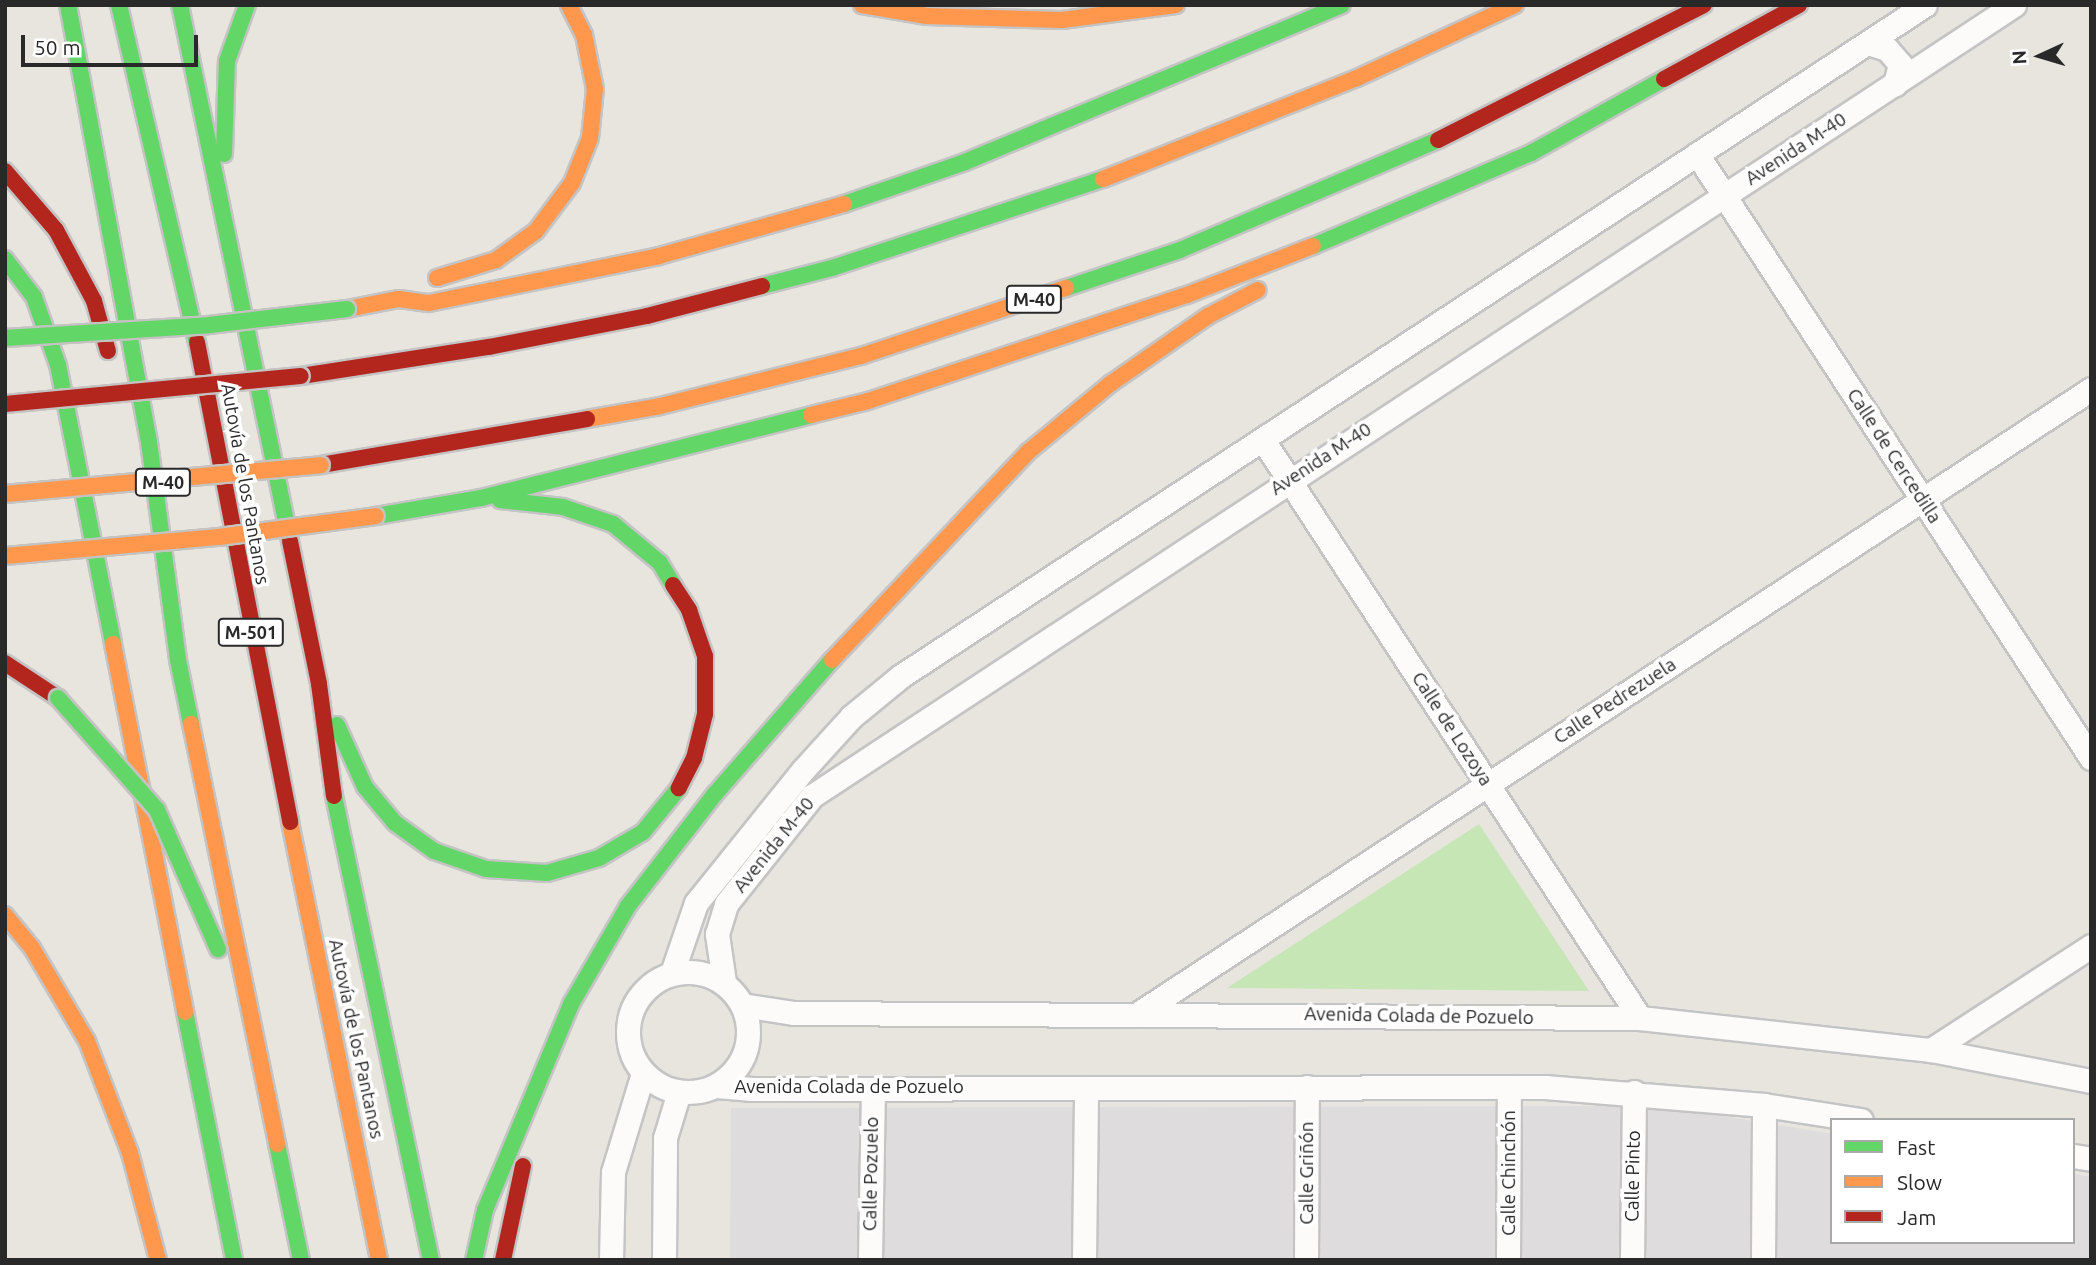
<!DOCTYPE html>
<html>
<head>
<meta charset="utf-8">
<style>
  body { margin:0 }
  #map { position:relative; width:2096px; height:1265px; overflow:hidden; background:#e8e5df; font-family:Ubuntu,sans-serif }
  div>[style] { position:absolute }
  .industrial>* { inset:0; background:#dfdcde }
  .green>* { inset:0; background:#c6e6b6 }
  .roads { filter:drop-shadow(2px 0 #c5c4c5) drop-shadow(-2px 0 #c5c4c5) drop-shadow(0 2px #c5c4c5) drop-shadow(0 -2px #c5c4c5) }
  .street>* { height:23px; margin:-11.5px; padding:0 11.5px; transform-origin:11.5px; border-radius:11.5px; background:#fcfbfa }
  .street>.ring { margin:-11.5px; padding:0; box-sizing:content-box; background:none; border:23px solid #fcfbfa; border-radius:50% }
  .fast>* { height:16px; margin:-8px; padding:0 8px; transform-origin:8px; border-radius:8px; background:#63d668 }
  .slow>* { height:16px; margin:-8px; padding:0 8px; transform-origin:8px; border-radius:8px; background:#ff974d }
  .jam>* { height:16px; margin:-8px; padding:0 8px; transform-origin:8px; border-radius:8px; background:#b3261e }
  .bridges { filter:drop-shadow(2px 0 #c4c3c1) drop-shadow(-2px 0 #c4c3c1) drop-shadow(0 2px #c4c3c1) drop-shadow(0 -2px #c4c3c1) }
  .fast-bridge>* { height:16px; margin:-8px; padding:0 8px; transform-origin:8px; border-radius:8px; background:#63d668 }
  .slow-bridge>* { height:16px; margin:-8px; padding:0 8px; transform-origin:8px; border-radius:8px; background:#ff974d }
  .jam-bridge>* { height:16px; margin:-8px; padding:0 8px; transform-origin:8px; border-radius:8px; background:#b3261e }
  span { translate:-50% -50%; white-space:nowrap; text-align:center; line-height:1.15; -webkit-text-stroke:7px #fff; paint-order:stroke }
  .shield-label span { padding:2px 5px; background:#fff; border:2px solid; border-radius:5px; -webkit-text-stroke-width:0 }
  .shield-label { font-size:18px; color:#292929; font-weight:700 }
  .street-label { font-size:19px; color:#292929 }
  .frame { position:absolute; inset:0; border:7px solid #292929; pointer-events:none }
  .legend { position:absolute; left:1830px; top:1118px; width:245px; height:126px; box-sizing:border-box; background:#fff; border:2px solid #a9a9a9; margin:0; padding:9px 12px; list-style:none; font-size:21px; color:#292929 }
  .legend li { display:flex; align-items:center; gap:14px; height:35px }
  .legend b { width:35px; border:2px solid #a9a9a9 }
  .north { position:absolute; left:2005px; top:21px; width:70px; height:70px; -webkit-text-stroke:5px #fff; paint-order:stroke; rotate:266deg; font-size:19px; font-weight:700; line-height:28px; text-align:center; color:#292929 }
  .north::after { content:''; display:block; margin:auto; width:24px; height:32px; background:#292929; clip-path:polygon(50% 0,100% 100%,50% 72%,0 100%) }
  .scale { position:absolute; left:21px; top:35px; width:177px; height:32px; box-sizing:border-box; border:4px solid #292929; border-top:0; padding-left:9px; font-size:21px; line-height:24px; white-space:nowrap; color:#292929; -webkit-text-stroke:5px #fff; paint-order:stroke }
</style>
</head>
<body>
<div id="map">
  <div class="industrial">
    <div style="clip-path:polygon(1663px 1106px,1832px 1134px,1832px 1242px,2073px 1242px,2073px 1174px,2091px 1177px,2091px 1260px,730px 1260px,731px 1108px)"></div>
  </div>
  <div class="green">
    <div style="clip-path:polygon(1479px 824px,1589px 991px,1227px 988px)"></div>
  </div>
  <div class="roads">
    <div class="street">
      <div style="left:1868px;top:43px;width:20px;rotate:18deg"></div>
      <div style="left:1887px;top:49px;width:20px;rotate:49deg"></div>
      <div style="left:1900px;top:64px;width:21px;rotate:104deg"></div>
      <div style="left:1697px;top:154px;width:721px;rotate:56.88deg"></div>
      <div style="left:1263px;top:440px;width:690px;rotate:56.89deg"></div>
      <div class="ring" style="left:628px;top:972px;width:97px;height:97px"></div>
      <div style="left:672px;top:973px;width:74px;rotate:-71.1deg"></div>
      <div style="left:696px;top:903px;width:171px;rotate:-51.2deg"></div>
      <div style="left:803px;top:770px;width:72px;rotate:-47.8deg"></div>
      <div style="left:851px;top:717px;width:65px;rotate:-39.4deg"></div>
      <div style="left:901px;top:676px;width:1224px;rotate:-33.24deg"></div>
      <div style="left:724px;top:982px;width:49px;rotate:-98.3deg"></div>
      <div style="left:717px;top:934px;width:31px;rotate:-73deg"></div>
      <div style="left:726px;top:904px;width:138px;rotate:-51.5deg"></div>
      <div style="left:812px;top:796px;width:1439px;rotate:-33.35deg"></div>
      <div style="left:742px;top:1005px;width:53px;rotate:8.7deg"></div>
      <div style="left:794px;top:1013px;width:846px;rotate:0.34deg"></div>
      <div style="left:1640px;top:1018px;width:293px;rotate:6.3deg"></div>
      <div style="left:1931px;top:1050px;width:163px;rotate:11deg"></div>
      <div style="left:1139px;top:1013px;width:1138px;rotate:-33.24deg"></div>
      <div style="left:1931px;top:1050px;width:191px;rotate:-33deg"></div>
      <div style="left:717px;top:1086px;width:35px;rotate:5deg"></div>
      <div style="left:752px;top:1089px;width:793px;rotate:-0.14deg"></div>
      <div style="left:1545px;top:1087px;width:220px;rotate:4.7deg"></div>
      <div style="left:1764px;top:1105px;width:98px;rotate:8.8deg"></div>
      <div style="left:2073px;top:1156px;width:18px;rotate:9deg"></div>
      <div style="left:611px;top:1260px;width:88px;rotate:-88.7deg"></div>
      <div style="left:613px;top:1172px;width:103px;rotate:-73.1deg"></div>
      <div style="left:664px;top:1260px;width:122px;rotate:-89.5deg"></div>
      <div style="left:665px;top:1138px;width:48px;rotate:-73.1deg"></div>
      <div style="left:870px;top:1260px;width:171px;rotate:-89deg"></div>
      <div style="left:1084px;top:1260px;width:172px;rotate:-89.3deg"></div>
      <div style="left:1306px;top:1260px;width:173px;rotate:-89.7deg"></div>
      <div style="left:1508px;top:1260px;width:173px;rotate:-89.7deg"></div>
      <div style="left:1632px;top:1260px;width:168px;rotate:-89.3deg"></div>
      <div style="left:1763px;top:1260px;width:155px;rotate:-89.6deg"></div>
    </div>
    <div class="fast">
      <div style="left:68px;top:5px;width:444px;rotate:79.5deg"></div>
      <div style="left:149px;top:442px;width:220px;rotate:82.4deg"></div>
      <div style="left:178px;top:660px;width:65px;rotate:78.5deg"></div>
      <div style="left:119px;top:5px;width:346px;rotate:77deg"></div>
      <div style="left:180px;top:5px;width:547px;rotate:78.4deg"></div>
      <div style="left:224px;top:154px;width:93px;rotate:-88.2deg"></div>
      <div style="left:227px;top:61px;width:59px;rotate:-70.3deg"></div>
      <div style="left:844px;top:204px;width:128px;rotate:-19.1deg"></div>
      <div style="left:965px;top:162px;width:408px;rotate:-22.6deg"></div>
      <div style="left:1313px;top:246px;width:237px;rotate:-23.1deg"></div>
      <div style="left:1531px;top:153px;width:152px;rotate:-29.1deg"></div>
      <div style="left:5px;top:259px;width:48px;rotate:52.7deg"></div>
      <div style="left:34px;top:297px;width:72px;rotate:70.6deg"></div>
      <div style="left:58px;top:365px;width:284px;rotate:78.8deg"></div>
      <div style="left:762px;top:286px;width:72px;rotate:-14.4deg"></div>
      <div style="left:832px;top:268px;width:285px;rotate:-18.2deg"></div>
      <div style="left:1066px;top:288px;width:120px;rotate:-18.4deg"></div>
      <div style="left:1180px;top:250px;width:280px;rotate:-23.1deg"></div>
      <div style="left:500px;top:500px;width:63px;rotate:6.3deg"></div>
      <div style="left:563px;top:507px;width:53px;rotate:18.8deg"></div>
      <div style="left:613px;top:524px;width:61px;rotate:39.7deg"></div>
      <div style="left:660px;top:563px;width:26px;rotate:59deg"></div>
      <div style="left:376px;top:516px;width:107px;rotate:-9.7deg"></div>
      <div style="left:481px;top:498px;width:340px;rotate:-14.1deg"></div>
      <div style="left:337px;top:725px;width:68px;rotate:65.7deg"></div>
      <div style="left:365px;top:787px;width:47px;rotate:50.2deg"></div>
      <div style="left:395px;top:823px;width:48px;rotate:35.7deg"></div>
      <div style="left:434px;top:851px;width:55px;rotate:19.1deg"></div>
      <div style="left:486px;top:869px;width:61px;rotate:3.8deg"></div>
      <div style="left:547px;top:873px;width:54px;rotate:-16.1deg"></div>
      <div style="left:599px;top:858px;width:51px;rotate:-30.6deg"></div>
      <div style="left:643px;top:832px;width:57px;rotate:-50.7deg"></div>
      <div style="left:334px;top:796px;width:474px;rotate:78.2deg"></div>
      <div style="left:185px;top:1012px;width:253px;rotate:78.8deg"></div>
      <div style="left:277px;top:1144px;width:118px;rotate:78.3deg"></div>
      <div style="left:474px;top:1260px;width:51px;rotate:-77.6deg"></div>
      <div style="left:485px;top:1210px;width:223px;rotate:-67.3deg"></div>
      <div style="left:571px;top:1004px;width:113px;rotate:-59.8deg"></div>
      <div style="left:628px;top:906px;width:142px;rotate:-52.2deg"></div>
      <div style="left:715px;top:794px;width:178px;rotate:-48.9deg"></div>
    </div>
    <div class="slow">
      <div style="left:862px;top:5px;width:66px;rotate:9.6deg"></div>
      <div style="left:927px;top:16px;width:135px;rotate:1.7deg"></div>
      <div style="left:1062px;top:20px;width:115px;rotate:-7.5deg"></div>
      <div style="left:1103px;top:179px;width:273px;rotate:-21.7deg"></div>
      <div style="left:1357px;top:78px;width:174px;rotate:-24.8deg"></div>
      <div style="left:437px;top:278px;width:62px;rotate:-17deg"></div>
      <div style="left:496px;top:260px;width:49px;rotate:-35.9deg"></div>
      <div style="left:536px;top:231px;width:60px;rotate:-53.1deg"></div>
      <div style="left:572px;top:183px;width:48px;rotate:-68.2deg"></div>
      <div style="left:590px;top:138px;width:49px;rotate:-84.2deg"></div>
      <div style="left:595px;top:89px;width:55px;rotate:-101.5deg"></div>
      <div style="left:584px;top:35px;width:34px;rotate:-117deg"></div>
      <div style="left:347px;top:309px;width:53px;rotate:-10.9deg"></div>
      <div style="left:399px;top:299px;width:30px;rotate:8deg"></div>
      <div style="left:429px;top:303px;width:235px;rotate:-11.5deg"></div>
      <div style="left:659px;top:256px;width:192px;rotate:-15.7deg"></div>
      <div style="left:811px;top:415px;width:59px;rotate:-13.8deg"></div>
      <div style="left:868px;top:401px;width:336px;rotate:-18.4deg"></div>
      <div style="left:1187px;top:295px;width:135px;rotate:-21.3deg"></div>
      <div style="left:587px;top:419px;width:74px;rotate:-10.1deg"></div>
      <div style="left:660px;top:406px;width:207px;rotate:-14deg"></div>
      <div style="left:861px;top:356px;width:216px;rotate:-18.4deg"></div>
      <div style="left:113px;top:644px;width:375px;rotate:78.9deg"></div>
      <div style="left:832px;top:660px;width:286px;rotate:-46.7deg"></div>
      <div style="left:1028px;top:452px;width:107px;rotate:-39.7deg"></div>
      <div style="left:1110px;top:384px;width:119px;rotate:-34.8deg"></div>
      <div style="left:1208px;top:316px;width:56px;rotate:-27.5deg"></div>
      <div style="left:191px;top:724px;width:429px;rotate:78.4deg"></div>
      <div style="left:290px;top:822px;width:447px;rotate:78.5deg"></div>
      <div style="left:5px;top:915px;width:43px;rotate:50.7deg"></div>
      <div style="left:32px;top:948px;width:108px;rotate:59.4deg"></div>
      <div style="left:87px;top:1041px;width:120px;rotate:69deg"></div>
      <div style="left:130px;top:1153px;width:111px;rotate:75.3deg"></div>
    </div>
    <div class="jam">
      <div style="left:1664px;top:79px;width:154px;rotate:-28.7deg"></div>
      <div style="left:1438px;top:140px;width:298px;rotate:-26.9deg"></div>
      <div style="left:5px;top:171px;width:78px;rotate:49.2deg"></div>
      <div style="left:56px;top:230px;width:81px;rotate:61.8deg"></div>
      <div style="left:94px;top:301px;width:52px;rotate:74.4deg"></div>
      <div style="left:197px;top:342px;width:489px;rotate:79deg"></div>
      <div style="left:301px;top:376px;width:190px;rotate:-8.8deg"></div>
      <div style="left:489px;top:347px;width:161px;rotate:-11.1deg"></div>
      <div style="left:647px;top:316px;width:119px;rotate:-14.6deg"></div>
      <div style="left:321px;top:465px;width:270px;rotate:-9.8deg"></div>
      <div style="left:290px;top:541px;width:146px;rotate:78.5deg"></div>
      <div style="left:319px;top:684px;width:113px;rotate:82.4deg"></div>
      <div style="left:673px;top:585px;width:30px;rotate:57deg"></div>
      <div style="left:689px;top:610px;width:49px;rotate:70.8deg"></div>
      <div style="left:705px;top:656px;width:58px;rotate:90deg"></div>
      <div style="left:705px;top:714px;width:45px;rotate:104deg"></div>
      <div style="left:694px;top:758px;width:34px;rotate:117deg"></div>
      <div style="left:5px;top:663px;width:64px;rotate:33.4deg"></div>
      <div style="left:503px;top:1260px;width:96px;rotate:-78deg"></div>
    </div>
  </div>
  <div class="bridges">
    <div class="fast-bridge">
      <div style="left:5px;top:338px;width:204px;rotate:-3.6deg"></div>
      <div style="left:209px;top:325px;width:139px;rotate:-6.6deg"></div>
      <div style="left:58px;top:698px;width:149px;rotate:48.5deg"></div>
      <div style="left:157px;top:810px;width:152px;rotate:66.3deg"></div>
    </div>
    <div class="slow-bridge">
      <div style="left:5px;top:494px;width:317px;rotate:-5.2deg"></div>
      <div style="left:5px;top:556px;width:215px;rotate:-5.1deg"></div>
      <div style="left:219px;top:537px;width:158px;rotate:-7.6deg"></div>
    </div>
    <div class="jam-bridge">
      <div style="left:5px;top:404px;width:297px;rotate:-5.4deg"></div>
    </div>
  </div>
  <div class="shield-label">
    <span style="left:1034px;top:299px">M-40</span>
    <span style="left:163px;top:482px">M-40</span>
    <span style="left:251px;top:632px">M-501</span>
  </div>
  <div class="street-label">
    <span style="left:1796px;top:149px;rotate:-33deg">Avenida M-40</span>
    <span style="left:1894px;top:456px;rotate:57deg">Calle de Cercedilla</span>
    <span style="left:1321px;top:459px;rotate:-33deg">Avenida M-40</span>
    <span style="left:245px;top:484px;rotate:80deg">Autovía de los Pantanos</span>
    <span style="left:1615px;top:701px;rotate:-33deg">Calle Pedrezuela</span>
    <span style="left:1452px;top:729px;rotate:57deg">Calle de Lozoya</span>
    <span style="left:774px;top:845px;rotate:-51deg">Avenida M-40</span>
    <span style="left:1419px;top:1016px;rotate:1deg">Avenida Colada de Pozuelo</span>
    <span style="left:356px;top:1039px;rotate:78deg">Autovía de los Pantanos</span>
    <span style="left:849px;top:1087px">Avenida Colada de Pozuelo</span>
    <span style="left:1307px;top:1173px;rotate:-90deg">Calle Griñón</span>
    <span style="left:1509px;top:1173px;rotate:-90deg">Calle Chinchón</span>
    <span style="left:871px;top:1174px;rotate:-89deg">Calle Pozuelo</span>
    <span style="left:1633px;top:1176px;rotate:-89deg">Calle Pinto</span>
  </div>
  <div class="frame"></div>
  <ul class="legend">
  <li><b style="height:9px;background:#63d668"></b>Fast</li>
  <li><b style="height:9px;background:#ff974d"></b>Slow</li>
  <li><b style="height:9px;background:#b3261e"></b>Jam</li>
  </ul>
  <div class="north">N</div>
  <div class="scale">50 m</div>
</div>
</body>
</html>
